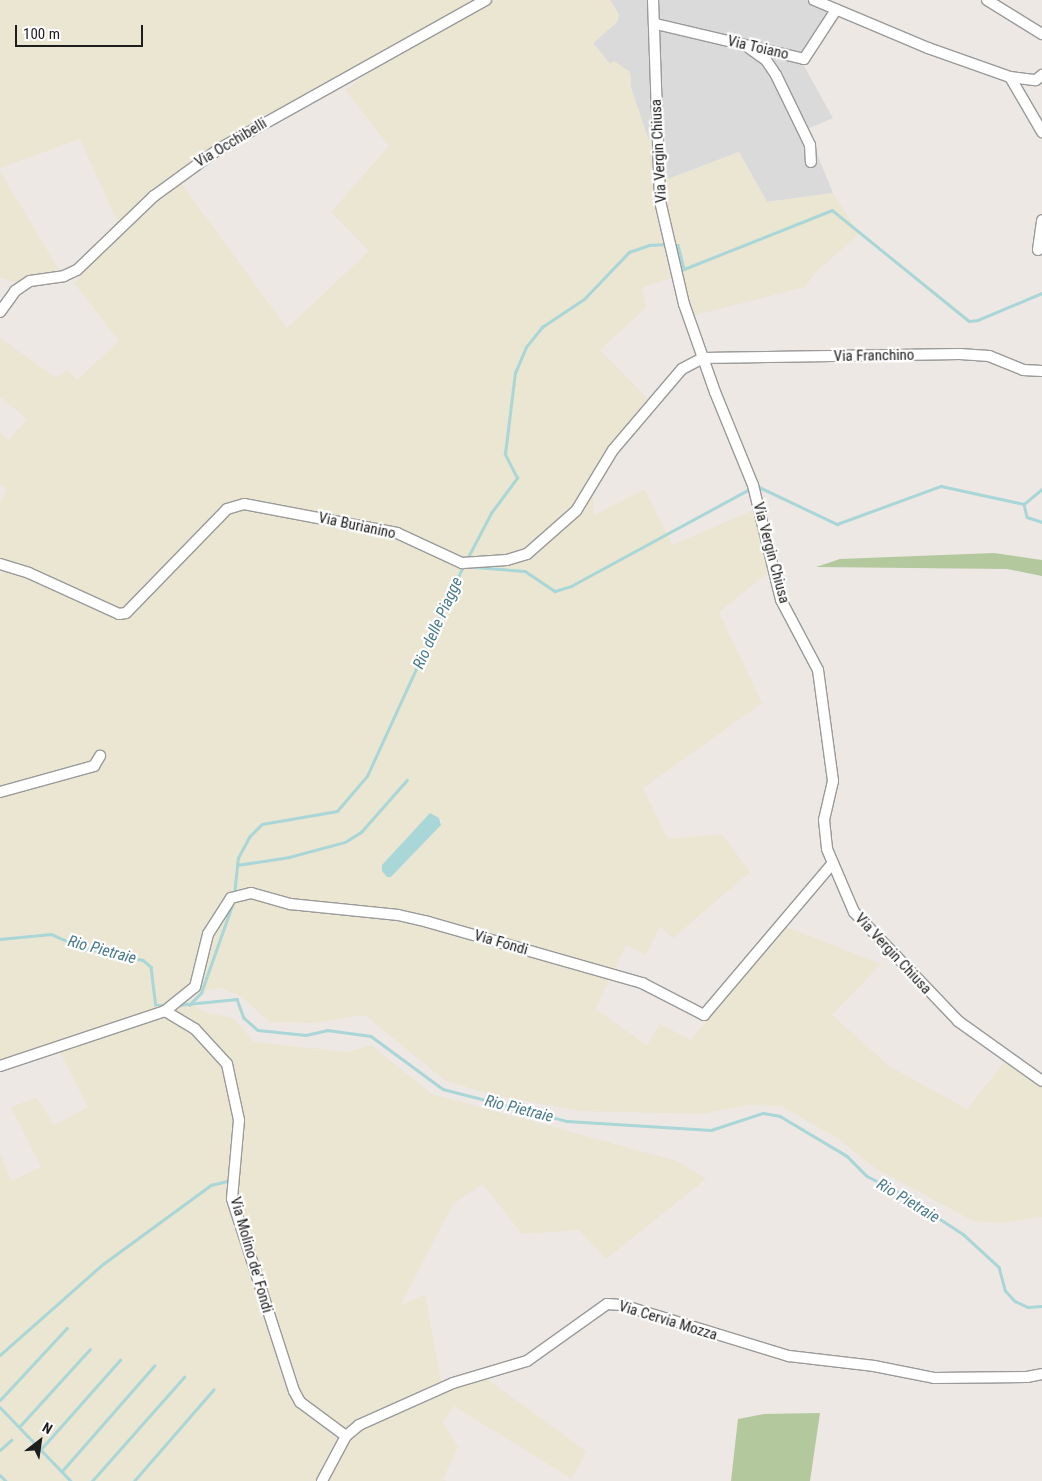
<!DOCTYPE html>
<html>
<head>
<meta charset="utf-8">
<style>
  body { margin:0 }
  #map { position:relative; width:1042px; height:1481px; overflow:hidden; background:#ede8e4; font-family:"Roboto Condensed",sans-serif }
  div>[style] { position:absolute }
  .residential>* { inset:0; background:#dbdadb }
  .farmland>* { inset:0; background:#eae6d2 }
  .forest>* { inset:0; background:#b4c89d }
  .water>* { inset:0; background:#a9d6d6 }
  .stream>* { height:2.5px; margin:-1.25px; padding:0 1.25px; transform-origin:1.25px; border-radius:1.25px; background:#a9d6d6 }
  .roads { filter:drop-shadow(1px 0 #9a9a9a) drop-shadow(-1px 0 #9a9a9a) drop-shadow(0 1px #9a9a9a) drop-shadow(0 -1px #9a9a9a) }
  .minor>* { height:10px; margin:-5px; padding:0 5px; transform-origin:5px; border-radius:5px; background:#fff }
  span { translate:-50% -50%; white-space:nowrap; text-align:center; line-height:1.15; -webkit-text-stroke:4.5px #fff; paint-order:stroke }
  .street-label { font-size:15px; color:#1d1d1d }
  .water-label { font-size:16px; color:#4a7b8c; font-style:italic }
  .north { position:absolute; left:15px; top:1416px; width:50px; height:50px; -webkit-text-stroke:4px #fff; paint-order:stroke; rotate:30deg; font-size:14px; font-weight:700; line-height:20px; text-align:center; color:#1d1d1d }
  .north::after { content:''; display:block; margin:auto; width:18px; height:22px; background:#1d1d1d; clip-path:polygon(50% 0,100% 100%,50% 72%,0 100%) }
  .scale { position:absolute; left:15px; top:25px; width:128px; height:22px; box-sizing:border-box; border:2px solid #1d1d1d; border-top:0; padding-left:6px; font-size:15px; line-height:18px; white-space:nowrap; color:#1d1d1d; -webkit-text-stroke:4px #fff; paint-order:stroke }
</style>
</head>
<body>
<div id="map">
  <div class="residential">
    <div style="clip-path:polygon(610px 0,825px 0,842px 8px,804px 66px,833px 118px,807px 129px,833px 193px,767px 202px,739px 152px,654px 185px,656px 144px,648px 139px,631px 88px,630px 72px,610px 64px,593px 43px,617px 22px,619px 15px)"></div>
  </div>
  <div class="farmland">
    <div style="clip-path:polygon(0 0,480px 0,244px 130px,179px 171px,118px 223px,80px 139px,0 168px)"></div>
    <div style="clip-path:polygon(evenodd,495px 0,610px 0,619px 15px,617px 22px,593px 43px,610px 64px,614px 61px,630px 72px,631px 88px,648px 138px,656px 143px,654px 184px,739px 152px,767px 202px,833px 193px,859px 234px,816px 272px,805px 287px,691px 316px,682px 274px,642px 288px,647px 307px,600px 350px,655px 406px,609px 459px,592px 491px,594px 515px,645px 489px,672px 545px,756px 509px,769px 572px,719px 612px,762px 703px,643px 788px,668px 839px,722px 834px,750px 872px,673px 938px,660px 926px,646px 955px,626px 945px,595px 1009px,647px 1045px,660px 1024px,691px 1040px,784px 926px,881px 964px,832px 1015px,889px 1066px,967px 1109px,1006px 1060px,1042px 1085px,1042px 1217px,1002px 1223px,973px 1221px,875px 1168px,837px 1138px,781px 1106px,749px 1105px,701px 1114px,580px 1111px,488px 1094px,444px 1080px,365px 1015px,314px 1023px,269px 1022px,242px 997px,221px 988px,174px 995px,208px 1013px,234px 1018px,254px 1042px,348px 1052px,371px 1045px,432px 1094px,677px 1161px,706px 1179px,606px 1259px,579px 1230px,522px 1234px,483px 1184px,453px 1204px,400px 1306px,425px 1294px,443px 1391px,485px 1378px,586px 1451px,572px 1479px,454px 1406px,443px 1422px,458px 1447px,443px 1479px,447px 1481px,0 1481px,0 1153px,11px 1181px,41px 1167px,11px 1107px,37px 1098px,54px 1125px,88px 1107px,55px 1042px,0 1060px,0 575px,11px 563px,0 560px,0 502px,7px 489px,0 484px,0 433px,9px 440px,27px 419px,0 397px,0 338px,56px 378px,67px 370px,77px 380px,119px 341px,74px 283px,121px 232px,181px 183px,287px 328px,369px 251px,331px 212px,389px 146px,345px 90px,378px 66px,495px 0,430px 813px,442px 821px,441px 825px,392px 877px,382px 871px,382px 865px,430px 813px)"></div>
    <div style="clip-path:polygon(0 171px,59px 270px,55px 273px,37px 275px,18px 283px,0 278px)"></div>
  </div>
  <div class="forest">
    <div style="clip-path:polygon(994px 553px,1042px 560px,1042px 576px,1007px 569px,816px 567px,840px 559px)"></div>
    <div style="clip-path:polygon(820px 1413px,810px 1481px,731px 1481px,738px 1419px,764px 1414px)"></div>
  </div>
  <div class="water">
    <div style="clip-path:polygon(430px 813px,439px 818px,441px 825px,391px 877px,387px 877px,382px 871px,382px 865px)"></div>
  </div>
  <div class="stream">
    <div style="left:673px;top:245px;width:5px"></div>
    <div style="left:678px;top:245px;width:25px;rotate:76deg"></div>
    <div style="left:684px;top:269px;width:159px;rotate:-21.7deg"></div>
    <div style="left:832px;top:210px;width:176px;rotate:39deg"></div>
    <div style="left:969px;top:321px;width:9px;rotate:-6deg"></div>
    <div style="left:978px;top:320px;width:69px;rotate:-22.9deg"></div>
    <div style="left:757px;top:486px;width:89px;rotate:25.4deg"></div>
    <div style="left:837px;top:524px;width:111px;rotate:-20.1deg"></div>
    <div style="left:941px;top:486px;width:85px;rotate:12.2deg"></div>
    <div style="left:1024px;top:504px;width:13px;rotate:77deg"></div>
    <div style="left:1027px;top:517px;width:16px;rotate:18deg"></div>
    <div style="left:1024px;top:504px;width:23px;rotate:-40deg"></div>
    <div style="left:467px;top:559px;width:52px;rotate:-62.4deg"></div>
    <div style="left:491px;top:513px;width:44px;rotate:-53.4deg"></div>
    <div style="left:517px;top:478px;width:27px;rotate:-117deg"></div>
    <div style="left:505px;top:454px;width:82px;rotate:-83deg"></div>
    <div style="left:515px;top:373px;width:28px;rotate:-67deg"></div>
    <div style="left:526px;top:347px;width:26px;rotate:-51deg"></div>
    <div style="left:542px;top:327px;width:50px;rotate:-33.7deg"></div>
    <div style="left:584px;top:299px;width:65px;rotate:-46.2deg"></div>
    <div style="left:629px;top:252px;width:21px;rotate:-19deg"></div>
    <div style="left:649px;top:245px;width:18px;rotate:-3deg"></div>
    <div style="left:475px;top:567px;width:50px;rotate:4.6deg"></div>
    <div style="left:525px;top:571px;width:36px;rotate:34deg"></div>
    <div style="left:555px;top:591px;width:17px;rotate:-17deg"></div>
    <div style="left:571px;top:586px;width:204px;rotate:-28.5deg"></div>
    <div style="left:237px;top:865px;width:53px;rotate:-8.7deg"></div>
    <div style="left:289px;top:857px;width:58px;rotate:-15deg"></div>
    <div style="left:345px;top:842px;width:19px;rotate:-32deg"></div>
    <div style="left:361px;top:832px;width:69px;rotate:-48.5deg"></div>
    <div style="left:234px;top:895px;width:37px;rotate:-84deg"></div>
    <div style="left:238px;top:858px;width:24px;rotate:-62deg"></div>
    <div style="left:249px;top:837px;width:18px;rotate:-45deg"></div>
    <div style="left:262px;top:824px;width:76px;rotate:-9.8deg"></div>
    <div style="left:337px;top:811px;width:46px;rotate:-49.4deg"></div>
    <div style="left:367px;top:776px;width:231px;rotate:-65.4deg"></div>
    <div style="left:0;top:939px;width:51px;rotate:-5.6deg"></div>
    <div style="left:51px;top:934px;width:32px;rotate:24deg"></div>
    <div style="left:80px;top:947px;width:64px;rotate:11.7deg"></div>
    <div style="left:143px;top:960px;width:11px;rotate:41deg"></div>
    <div style="left:151px;top:967px;width:38px;rotate:83deg"></div>
    <div style="left:156px;top:1005px;width:11px"></div>
    <div style="left:177px;top:1005px;width:60px;rotate:-5.7deg"></div>
    <div style="left:237px;top:999px;width:20px;rotate:70deg"></div>
    <div style="left:244px;top:1018px;width:18px;rotate:41deg"></div>
    <div style="left:258px;top:1030px;width:48px;rotate:5.9deg"></div>
    <div style="left:306px;top:1035px;width:22px;rotate:-13deg"></div>
    <div style="left:327px;top:1030px;width:44px;rotate:7.8deg"></div>
    <div style="left:371px;top:1036px;width:89px;rotate:36.4deg"></div>
    <div style="left:443px;top:1089px;width:128px;rotate:14.5deg"></div>
    <div style="left:567px;top:1121px;width:144px;rotate:3.6deg"></div>
    <div style="left:711px;top:1130px;width:55px;rotate:-18.1deg"></div>
    <div style="left:763px;top:1113px;width:17px;rotate:10deg"></div>
    <div style="left:780px;top:1116px;width:78px;rotate:30.8deg"></div>
    <div style="left:847px;top:1156px;width:28px;rotate:45deg"></div>
    <div style="left:867px;top:1176px;width:36px;rotate:27deg"></div>
    <div style="left:899px;top:1192px;width:77px;rotate:33.3deg"></div>
    <div style="left:963px;top:1234px;width:49px;rotate:42.5deg"></div>
    <div style="left:999px;top:1267px;width:24px;rotate:75deg"></div>
    <div style="left:1005px;top:1290px;width:15px;rotate:48deg"></div>
    <div style="left:1015px;top:1301px;width:14px;rotate:25deg"></div>
    <div style="left:1028px;top:1307px;width:14px;rotate:-4deg"></div>
    <div style="left:189px;top:1005px;width:17px;rotate:-45deg"></div>
    <div style="left:201px;top:993px;width:99px;rotate:-70.5deg"></div>
    <div style="left:0;top:1355px;width:137px;rotate:-41.5deg"></div>
    <div style="left:103px;top:1264px;width:134px;rotate:-36.2deg"></div>
    <div style="left:211px;top:1185px;width:16px;rotate:-14deg"></div>
    <div style="left:0;top:1400px;width:98px;rotate:-47.1deg"></div>
    <div style="left:0;top:1407px;width:103px;rotate:46.2deg"></div>
    <div style="left:19px;top:1427px;width:105px;rotate:-47.7deg"></div>
    <div style="left:41px;top:1449px;width:119px;rotate:-48.4deg"></div>
    <div style="left:0;top:1450px;width:15px;rotate:-42deg"></div>
    <div style="left:62px;top:1471px;width:140px;rotate:-48.8deg"></div>
    <div style="left:0;top:1475px;width:8px;rotate:45deg"></div>
    <div style="left:92px;top:1481px;width:139px;rotate:-48.5deg"></div>
    <div style="left:134px;top:1481px;width:121px;rotate:-49deg"></div>
  </div>
  <div class="roads">
    <div class="minor">
      <div style="left:653px;top:0;width:201px;rotate:88deg"></div>
      <div style="left:660px;top:201px;width:106px;rotate:76.9deg"></div>
      <div style="left:684px;top:304px;width:93px;rotate:70.6deg"></div>
      <div style="left:715px;top:392px;width:100px;rotate:67.8deg"></div>
      <div style="left:753px;top:485px;width:118px;rotate:76.3deg"></div>
      <div style="left:781px;top:600px;width:79px;rotate:62.1deg"></div>
      <div style="left:818px;top:670px;width:112px;rotate:82.3deg"></div>
      <div style="left:833px;top:781px;width:40px;rotate:103deg"></div>
      <div style="left:824px;top:820px;width:29px;rotate:84deg"></div>
      <div style="left:827px;top:849px;width:69px;rotate:66.8deg"></div>
      <div style="left:854px;top:912px;width:151px;rotate:46.3deg"></div>
      <div style="left:958px;top:1021px;width:103px;rotate:35.5deg"></div>
      <div style="left:814px;top:0;width:124px;rotate:22.8deg"></div>
      <div style="left:928px;top:48px;width:87px;rotate:19.5deg"></div>
      <div style="left:1010px;top:77px;width:26px;rotate:7deg"></div>
      <div style="left:1036px;top:80px;width:8px;rotate:-40deg"></div>
      <div style="left:987px;top:0;width:65px;rotate:31.7deg"></div>
      <div style="left:656px;top:24px;width:152px;rotate:13.3deg"></div>
      <div style="left:804px;top:59px;width:59px;rotate:-56.9deg"></div>
      <div style="left:749px;top:48px;width:21px;rotate:35deg"></div>
      <div style="left:766px;top:60px;width:18px;rotate:56deg"></div>
      <div style="left:776px;top:75px;width:78px;rotate:64.1deg"></div>
      <div style="left:810px;top:145px;width:17px;rotate:87deg"></div>
      <div style="left:1010px;top:77px;width:64px;rotate:59.8deg"></div>
      <div style="left:1038px;top:250px;width:30px;rotate:-82deg"></div>
      <div style="left:0;top:312px;width:26px;rotate:-54deg"></div>
      <div style="left:15px;top:291px;width:18px;rotate:-34deg"></div>
      <div style="left:30px;top:281px;width:34px;rotate:-8deg"></div>
      <div style="left:64px;top:276px;width:14px;rotate:-25deg"></div>
      <div style="left:77px;top:270px;width:107px;rotate:-43.9deg"></div>
      <div style="left:154px;top:196px;width:80px;rotate:-35.9deg"></div>
      <div style="left:219px;top:149px;width:306px;rotate:-29.2deg"></div>
      <div style="left:0;top:564px;width:30px;rotate:17deg"></div>
      <div style="left:29px;top:573px;width:99px;rotate:24.5deg"></div>
      <div style="left:119px;top:614px;width:7px;rotate:-8deg"></div>
      <div style="left:126px;top:613px;width:145px;rotate:-45.8deg"></div>
      <div style="left:227px;top:509px;width:18px;rotate:-16deg"></div>
      <div style="left:244px;top:504px;width:156px;rotate:10.7deg"></div>
      <div style="left:397px;top:533px;width:72px;rotate:24.8deg"></div>
      <div style="left:462px;top:563px;width:45px;rotate:-3.8deg"></div>
      <div style="left:507px;top:560px;width:21px;rotate:-17deg"></div>
      <div style="left:527px;top:554px;width:65px;rotate:-41.3deg"></div>
      <div style="left:576px;top:511px;width:71px;rotate:-58.8deg"></div>
      <div style="left:613px;top:450px;width:106px;rotate:-49.6deg"></div>
      <div style="left:682px;top:369px;width:24px;rotate:-28deg"></div>
      <div style="left:703px;top:358px;width:257px;rotate:-0.9deg"></div>
      <div style="left:960px;top:354px;width:29px;rotate:4deg"></div>
      <div style="left:989px;top:356px;width:37px;rotate:22deg"></div>
      <div style="left:1023px;top:370px;width:19px;rotate:3deg"></div>
      <div style="left:0;top:792px;width:98px;rotate:-15.5deg"></div>
      <div style="left:94px;top:766px;width:12px;rotate:-59deg"></div>
      <div style="left:165px;top:1011px;width:38px;rotate:-39deg"></div>
      <div style="left:195px;top:987px;width:55px;rotate:-76.2deg"></div>
      <div style="left:208px;top:934px;width:43px;rotate:-57.4deg"></div>
      <div style="left:231px;top:898px;width:21px;rotate:-14deg"></div>
      <div style="left:251px;top:893px;width:41px;rotate:15.8deg"></div>
      <div style="left:290px;top:904px;width:109px;rotate:5.8deg"></div>
      <div style="left:398px;top:915px;width:31px;rotate:13deg"></div>
      <div style="left:428px;top:922px;width:223px;rotate:15.9deg"></div>
      <div style="left:642px;top:983px;width:70px;rotate:27.3deg"></div>
      <div style="left:704px;top:1015px;width:198px;rotate:-49.7deg"></div>
      <div style="left:0;top:1066px;width:174px;rotate:-18.4deg"></div>
      <div style="left:165px;top:1011px;width:35px;rotate:31deg"></div>
      <div style="left:195px;top:1029px;width:47px;rotate:47.6deg"></div>
      <div style="left:227px;top:1064px;width:57px;rotate:77.9deg"></div>
      <div style="left:239px;top:1120px;width:79px;rotate:95.1deg"></div>
      <div style="left:232px;top:1199px;width:202px;rotate:72.1deg"></div>
      <div style="left:294px;top:1391px;width:13px;rotate:61deg"></div>
      <div style="left:300px;top:1402px;width:57px;rotate:36.5deg"></div>
      <div style="left:322px;top:1481px;width:51px;rotate:-61.9deg"></div>
      <div style="left:346px;top:1436px;width:17px;rotate:-40deg"></div>
      <div style="left:359px;top:1425px;width:103px;rotate:-24.1deg"></div>
      <div style="left:453px;top:1383px;width:77px;rotate:-16.6deg"></div>
      <div style="left:527px;top:1361px;width:98px;rotate:-35.5deg"></div>
      <div style="left:607px;top:1304px;width:15px;rotate:4deg"></div>
      <div style="left:622px;top:1305px;width:175px;rotate:17deg"></div>
      <div style="left:789px;top:1356px;width:86px;rotate:6.7deg"></div>
      <div style="left:874px;top:1366px;width:61px;rotate:11.3deg"></div>
      <div style="left:934px;top:1378px;width:93px;rotate:-0.6deg"></div>
      <div style="left:1027px;top:1377px;width:15px;rotate:-11deg"></div>
    </div>
  </div>
  <div class="street-label">
    <span style="left:758px;top:48px;rotate:13deg">Via Toiano</span>
    <span style="left:231px;top:143px;rotate:-31deg">Via Occhibelli</span>
    <span style="left:659px;top:151px;rotate:-93deg">Via Vergin Chiusa</span>
    <span style="left:874px;top:356px;rotate:-1deg">Via Franchino</span>
    <span style="left:357px;top:526px;rotate:12deg">Via Burianino</span>
    <span style="left:771px;top:553px;rotate:75deg">Via Vergin Chiusa</span>
    <span style="left:501px;top:943px;rotate:16deg">Via Fondi</span>
    <span style="left:893px;top:954px;rotate:47deg">Via Vergin Chiusa</span>
    <span style="left:251px;top:1255px;rotate:74deg">Via Molino de' Fondi</span>
    <span style="left:668px;top:1321px;rotate:17deg">Via Cervia Mozza</span>
  </div>
  <div class="water-label">
    <span style="left:438px;top:623px;rotate:-66deg">Rio delle Piagge</span>
    <span style="left:102px;top:950px;rotate:15deg">Rio Pietraie</span>
    <span style="left:519px;top:1109px;rotate:14deg">Rio Pietraie</span>
    <span style="left:908px;top:1201px;rotate:31deg">Rio Pietraie</span>
  </div>
  <div class="north">N</div>
  <div class="scale">100 m</div>
</div>
</body>
</html>
